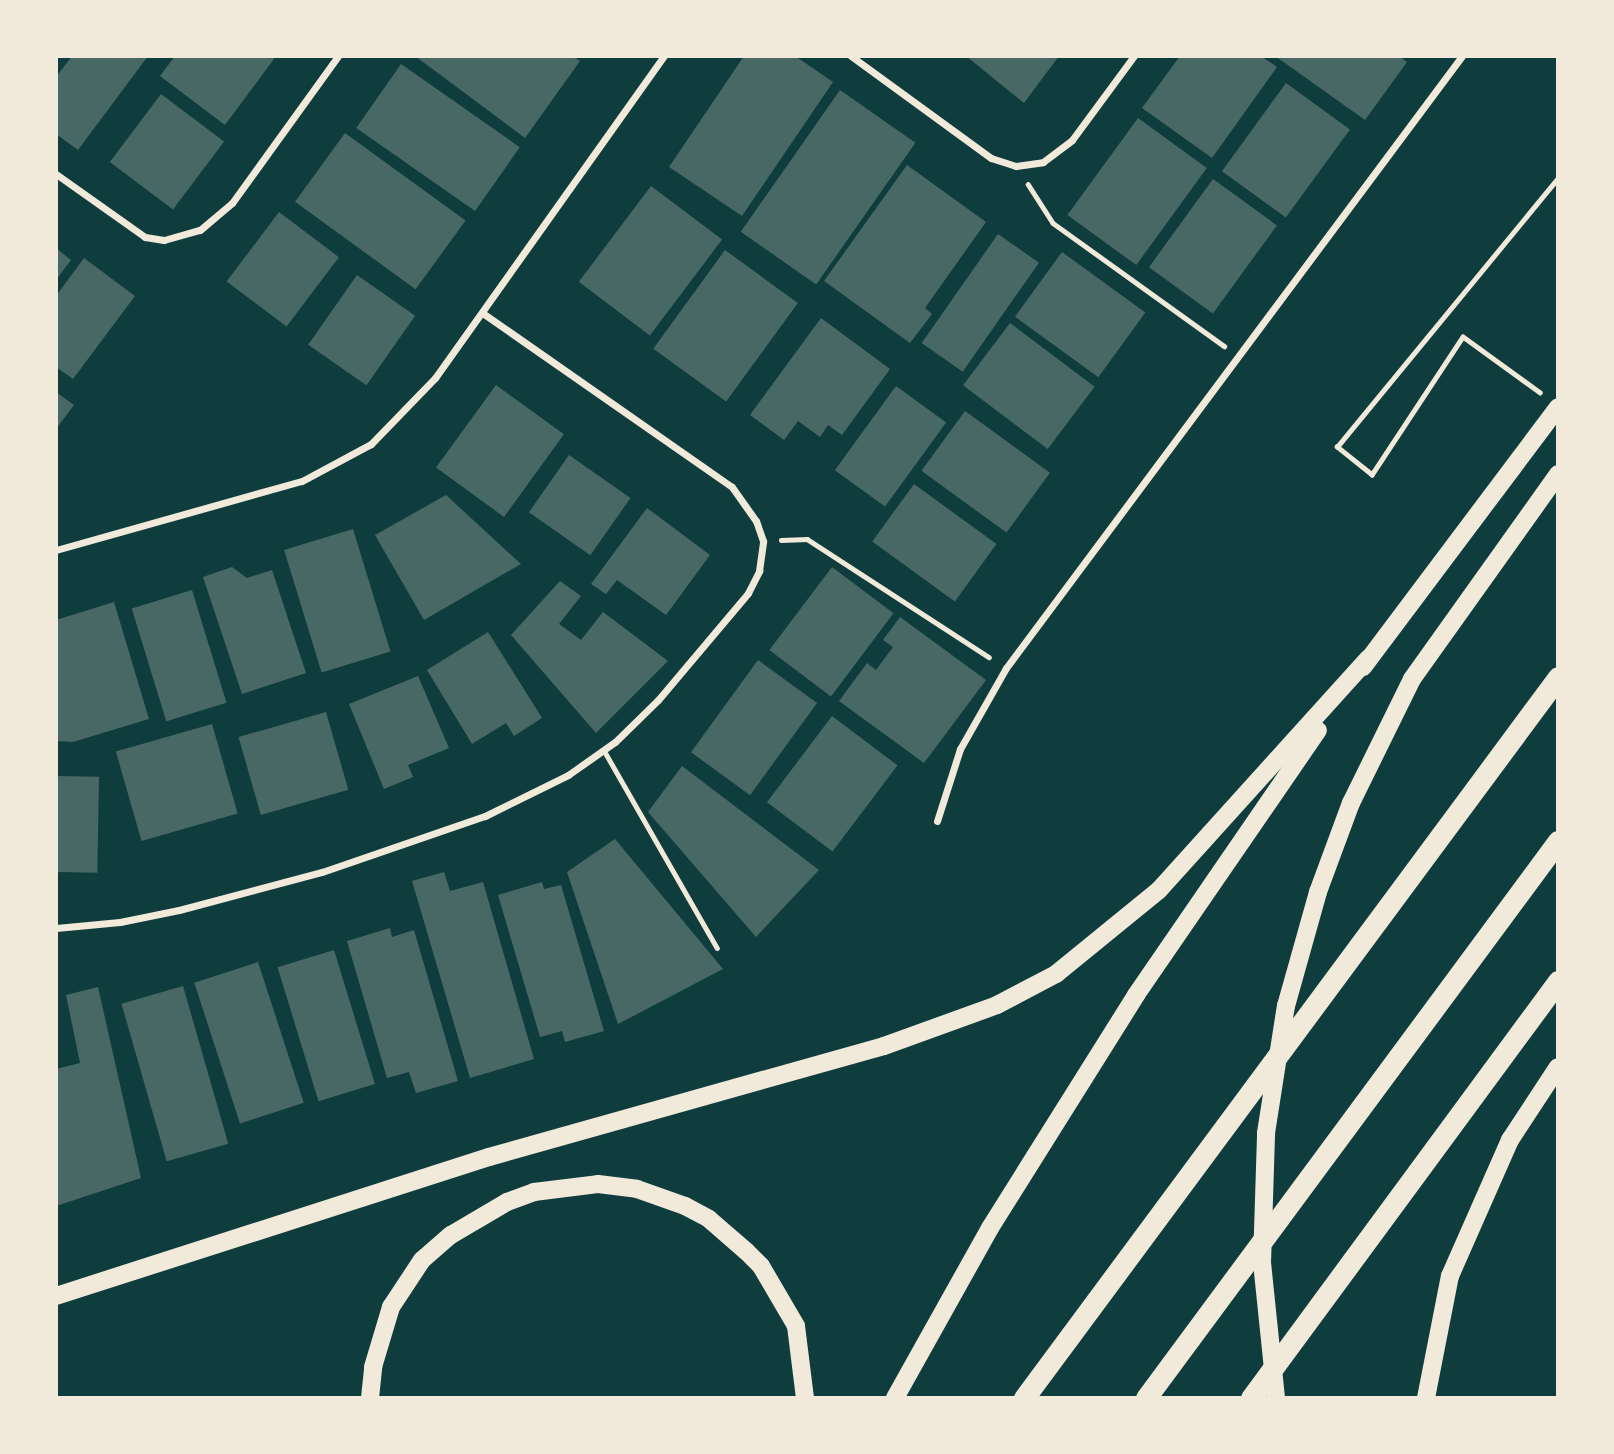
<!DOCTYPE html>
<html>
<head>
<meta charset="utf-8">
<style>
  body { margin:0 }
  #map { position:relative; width:1614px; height:1454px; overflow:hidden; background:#0f3d3e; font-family:"Sofia Sans Condensed",sans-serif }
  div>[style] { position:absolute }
  .building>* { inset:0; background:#486865; transform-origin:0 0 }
  .path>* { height:4.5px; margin:-2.25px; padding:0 2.25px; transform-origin:2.25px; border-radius:2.25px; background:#f1e9da }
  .service>* { height:5px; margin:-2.5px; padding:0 2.5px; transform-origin:2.5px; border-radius:2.5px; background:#f1e9da }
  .minor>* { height:7px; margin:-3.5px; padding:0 3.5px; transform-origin:3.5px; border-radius:3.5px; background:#f1e9da }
  .primary>* { height:18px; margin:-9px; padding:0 9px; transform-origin:9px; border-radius:9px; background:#f1e9da }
  .motorway>* { height:21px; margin:-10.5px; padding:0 10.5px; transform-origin:10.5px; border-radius:10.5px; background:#f1e9da }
  span { translate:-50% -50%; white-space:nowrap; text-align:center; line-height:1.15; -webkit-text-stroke:5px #f1e9da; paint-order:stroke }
  .frame { position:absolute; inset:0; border:58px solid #f1e9da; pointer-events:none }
</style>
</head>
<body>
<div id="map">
  <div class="building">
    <div style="clip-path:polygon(72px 56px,148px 56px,78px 150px,56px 134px,56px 77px)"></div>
    <div style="clip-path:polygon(175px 56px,271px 56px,274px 59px,225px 125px,160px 76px)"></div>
    <div style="clip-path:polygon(415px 56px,573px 56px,580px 61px,525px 138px)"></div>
    <div style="clip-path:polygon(744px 56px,795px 56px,833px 82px,742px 216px,669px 167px)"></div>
    <div style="clip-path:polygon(966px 56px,1059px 56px,1024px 103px)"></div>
    <div style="clip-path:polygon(1180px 56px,1261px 56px,1277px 67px,1212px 158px,1142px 108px)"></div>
    <div style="clip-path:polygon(1275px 56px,1399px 56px,1407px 62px,1365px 120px)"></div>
    <div style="left:401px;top:64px;width:145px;height:78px;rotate:35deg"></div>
    <div style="left:1286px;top:83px;width:79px;height:109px;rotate:36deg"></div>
    <div style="left:840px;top:90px;width:92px;height:173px;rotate:35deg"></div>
    <div style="left:161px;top:94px;width:79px;height:85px;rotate:37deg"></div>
    <div style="left:1138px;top:118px;width:85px;height:120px;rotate:36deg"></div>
    <div style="left:345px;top:133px;width:149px;height:85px;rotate:36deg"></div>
    <div style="clip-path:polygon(907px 165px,986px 222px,925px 308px,932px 314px,910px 343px,824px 281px)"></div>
    <div style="left:1213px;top:179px;width:79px;height:109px;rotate:36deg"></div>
    <div style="left:651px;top:186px;width:89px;height:120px;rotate:37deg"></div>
    <div style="left:279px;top:212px;width:75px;height:87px;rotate:37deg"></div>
    <div style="left:998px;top:234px;width:50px;height:133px;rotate:35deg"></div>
    <div style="clip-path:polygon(56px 248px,71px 260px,56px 280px)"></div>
    <div style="left:725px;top:250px;width:90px;height:122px;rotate:36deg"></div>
    <div style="left:1062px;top:252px;width:103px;height:80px;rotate:36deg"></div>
    <div style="clip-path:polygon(84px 258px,135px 296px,73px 379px,56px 367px,56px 296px)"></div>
    <div style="left:357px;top:275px;width:71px;height:85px;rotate:35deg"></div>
    <div style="clip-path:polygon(821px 318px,890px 369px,842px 435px,828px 425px,820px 437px,798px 421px,784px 440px,750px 415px)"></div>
    <div style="left:1010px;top:323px;width:106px;height:78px;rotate:37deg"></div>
    <div style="left:496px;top:385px;width:84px;height:102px;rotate:36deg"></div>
    <div style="left:896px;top:386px;width:62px;height:104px;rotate:36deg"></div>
    <div style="clip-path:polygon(56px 392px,74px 405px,56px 429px)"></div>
    <div style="left:965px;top:411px;width:105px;height:74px;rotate:36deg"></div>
    <div style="left:569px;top:455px;width:75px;height:70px;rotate:35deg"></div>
    <div style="left:914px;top:484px;width:102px;height:71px;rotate:36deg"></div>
    <div style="clip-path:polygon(446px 495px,521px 564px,424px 620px,375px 535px)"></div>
    <div style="clip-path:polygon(647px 508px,710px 555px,666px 615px,617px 580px,606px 594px,591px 584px)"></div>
    <div style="left:353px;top:529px;width:128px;height:72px;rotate:73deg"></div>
    <div style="clip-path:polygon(232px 567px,247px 578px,272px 570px,306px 673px,242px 694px,203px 577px)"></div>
    <div style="left:832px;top:567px;width:77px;height:104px;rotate:37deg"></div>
    <div style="clip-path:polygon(560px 581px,581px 596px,559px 624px,581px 640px,603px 612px,668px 661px,596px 733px,511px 635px)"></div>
    <div style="left:192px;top:590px;width:118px;height:63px;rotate:73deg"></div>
    <div style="clip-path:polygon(114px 602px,149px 719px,73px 742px,56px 741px,56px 620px)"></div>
    <div style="clip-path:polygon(900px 617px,986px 680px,924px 763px,839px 701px,867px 663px,876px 670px,893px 647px,883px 640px)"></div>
    <div style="clip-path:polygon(488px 632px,542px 718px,514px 736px,506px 723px,472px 744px,427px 670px)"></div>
    <div style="left:758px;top:660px;width:73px;height:114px;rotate:36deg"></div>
    <div style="clip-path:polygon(418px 676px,449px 748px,408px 765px,413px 777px,384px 789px,349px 704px)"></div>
    <div style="left:326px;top:712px;width:81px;height:91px;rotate:74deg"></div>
    <div style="left:832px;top:716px;width:82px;height:108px;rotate:37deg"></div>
    <div style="left:212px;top:724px;width:93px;height:100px;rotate:74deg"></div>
    <div style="clip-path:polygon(682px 766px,819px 870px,756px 937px,648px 812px)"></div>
    <div style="left:56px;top:776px;width:43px;height:96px;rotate:1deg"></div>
    <div style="clip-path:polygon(615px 839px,723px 969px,618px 1024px,567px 872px)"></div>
    <div style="clip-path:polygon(444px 872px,450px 891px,483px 882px,534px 1059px,470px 1078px,412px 881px)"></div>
    <div style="clip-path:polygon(542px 882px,544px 889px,561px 885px,604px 1031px,565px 1042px,562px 1031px,540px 1037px,498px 895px)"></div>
    <div style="clip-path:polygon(390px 928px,392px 937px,414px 930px,458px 1081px,416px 1093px,409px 1072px,387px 1078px,347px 941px)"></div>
    <div style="left:334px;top:950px;width:140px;height:59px;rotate:73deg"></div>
    <div style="left:258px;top:962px;width:148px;height:67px;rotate:72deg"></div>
    <div style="left:183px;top:986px;width:164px;height:64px;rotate:74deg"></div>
    <div style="clip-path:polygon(98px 987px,141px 1178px,56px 1206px,56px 1069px,80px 1063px,66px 995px)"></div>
  </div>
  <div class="path">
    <div style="left:1028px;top:184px;width:46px;rotate:57.3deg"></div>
    <div style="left:1053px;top:223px;width:211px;rotate:35.7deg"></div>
    <div style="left:1540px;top:393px;width:95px;rotate:-144deg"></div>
    <div style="left:1463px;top:337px;width:165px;rotate:123.4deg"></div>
    <div style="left:1372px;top:475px;width:45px;rotate:-141.3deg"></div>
    <div style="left:1337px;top:447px;width:348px;rotate:-50.6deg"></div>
    <div style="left:781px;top:540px;width:26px;rotate:-2deg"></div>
    <div style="left:807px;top:539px;width:217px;rotate:33deg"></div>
  </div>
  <div class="service">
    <div style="left:604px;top:751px;width:227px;rotate:60.2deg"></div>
  </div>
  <div class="minor">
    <div style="left:851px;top:56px;width:173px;rotate:36.1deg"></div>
    <div style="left:991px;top:158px;width:26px;rotate:18deg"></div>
    <div style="left:1016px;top:166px;width:27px;rotate:-8deg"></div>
    <div style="left:1043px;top:162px;width:36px;rotate:-37deg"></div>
    <div style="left:1072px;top:140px;width:104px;rotate:-53.6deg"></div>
    <div style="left:56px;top:174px;width:109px;rotate:35.3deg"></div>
    <div style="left:145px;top:237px;width:19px;rotate:9deg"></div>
    <div style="left:164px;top:240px;width:37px;rotate:-16deg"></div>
    <div style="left:200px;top:230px;width:42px;rotate:-40.2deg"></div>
    <div style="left:232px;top:203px;width:181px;rotate:-54.2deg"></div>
    <div style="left:56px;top:550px;width:255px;rotate:-15.7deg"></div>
    <div style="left:302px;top:481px;width:78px;rotate:-28.2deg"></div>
    <div style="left:371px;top:444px;width:92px;rotate:-45.9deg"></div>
    <div style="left:435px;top:378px;width:395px;rotate:-54.6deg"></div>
    <div style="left:937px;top:821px;width:76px;rotate:-72.3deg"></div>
    <div style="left:960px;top:749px;width:93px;rotate:-60.4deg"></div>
    <div style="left:1006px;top:668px;width:763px;rotate:-53.31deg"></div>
    <div style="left:56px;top:928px;width:64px;rotate:-5.4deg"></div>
    <div style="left:120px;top:922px;width:60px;rotate:-11.5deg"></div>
    <div style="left:179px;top:910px;width:148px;rotate:-14.9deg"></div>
    <div style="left:322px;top:872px;width:172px;rotate:-19deg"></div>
    <div style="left:485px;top:816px;width:93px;rotate:-26.3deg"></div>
    <div style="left:568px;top:775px;width:57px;rotate:-35.1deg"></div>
    <div style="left:615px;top:742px;width:60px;rotate:-44.3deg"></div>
    <div style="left:658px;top:700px;width:140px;rotate:-49.9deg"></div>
    <div style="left:748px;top:593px;width:25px;rotate:-63deg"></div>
    <div style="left:759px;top:571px;width:30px;rotate:-82deg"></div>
    <div style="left:763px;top:541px;width:21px;rotate:-109deg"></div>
    <div style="left:756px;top:521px;width:42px;rotate:-125.2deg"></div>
    <div style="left:732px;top:487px;width:304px;rotate:-145.1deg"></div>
  </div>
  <div class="primary">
    <div style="left:1363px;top:667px;width:325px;rotate:-53.1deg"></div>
    <div style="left:56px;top:1296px;width:455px;rotate:-17.8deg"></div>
    <div style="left:489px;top:1157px;width:410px;rotate:-15.7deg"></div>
    <div style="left:884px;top:1046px;width:120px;rotate:-19.9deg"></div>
    <div style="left:997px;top:1005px;width:67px;rotate:-27.7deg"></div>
    <div style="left:1056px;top:974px;width:133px;rotate:-39.2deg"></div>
    <div style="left:1159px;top:890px;width:312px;rotate:-47.9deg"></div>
    <div style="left:370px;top:1398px;width:31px;rotate:-84deg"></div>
    <div style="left:373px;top:1367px;width:63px;rotate:-73.3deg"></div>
    <div style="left:391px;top:1307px;width:56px;rotate:-56.6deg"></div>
    <div style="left:422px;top:1260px;width:38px;rotate:-41deg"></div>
    <div style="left:451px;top:1235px;width:65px;rotate:-30.5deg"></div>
    <div style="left:507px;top:1202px;width:29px;rotate:-20deg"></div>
    <div style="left:534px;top:1192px;width:64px;rotate:-7.1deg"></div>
    <div style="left:598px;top:1184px;width:39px;rotate:7deg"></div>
    <div style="left:637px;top:1189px;width:51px;rotate:19.5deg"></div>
    <div style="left:685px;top:1206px;width:27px;rotate:28deg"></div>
    <div style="left:709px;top:1219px;width:49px;rotate:40.9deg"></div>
    <div style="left:746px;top:1251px;width:21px;rotate:45deg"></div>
    <div style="left:761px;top:1266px;width:69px;rotate:59.7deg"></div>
    <div style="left:796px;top:1326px;width:73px;rotate:82.9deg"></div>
    <div style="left:895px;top:1398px;width:195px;rotate:-60.8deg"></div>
    <div style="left:990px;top:1228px;width:275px;rotate:-57.9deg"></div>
    <div style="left:1136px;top:995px;width:321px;rotate:-55.5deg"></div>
    <div style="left:1276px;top:1398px;width:136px;rotate:-95.9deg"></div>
    <div style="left:1262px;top:1263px;width:130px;rotate:-88.2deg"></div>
    <div style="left:1266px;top:1133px;width:129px;rotate:-81.1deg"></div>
    <div style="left:1286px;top:1006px;width:118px;rotate:-74.3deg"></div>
    <div style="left:1318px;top:892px;width:95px;rotate:-69.7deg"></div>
    <div style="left:1351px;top:803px;width:138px;rotate:-63.8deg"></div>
    <div style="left:1412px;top:679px;width:252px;rotate:-54.5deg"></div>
    <div style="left:1426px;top:1398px;width:124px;rotate:-78.9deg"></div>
    <div style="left:1450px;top:1276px;width:149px;rotate:-66.2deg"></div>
    <div style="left:1510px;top:1140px;width:87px;rotate:-56.7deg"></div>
  </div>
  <div class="motorway">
    <div style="left:1024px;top:1398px;width:897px;rotate:-53.47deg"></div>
    <div style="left:1146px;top:1398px;width:693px;rotate:-53.51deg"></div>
    <div style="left:1251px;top:1398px;width:518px;rotate:-53.64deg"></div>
  </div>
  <div class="frame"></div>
</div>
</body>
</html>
